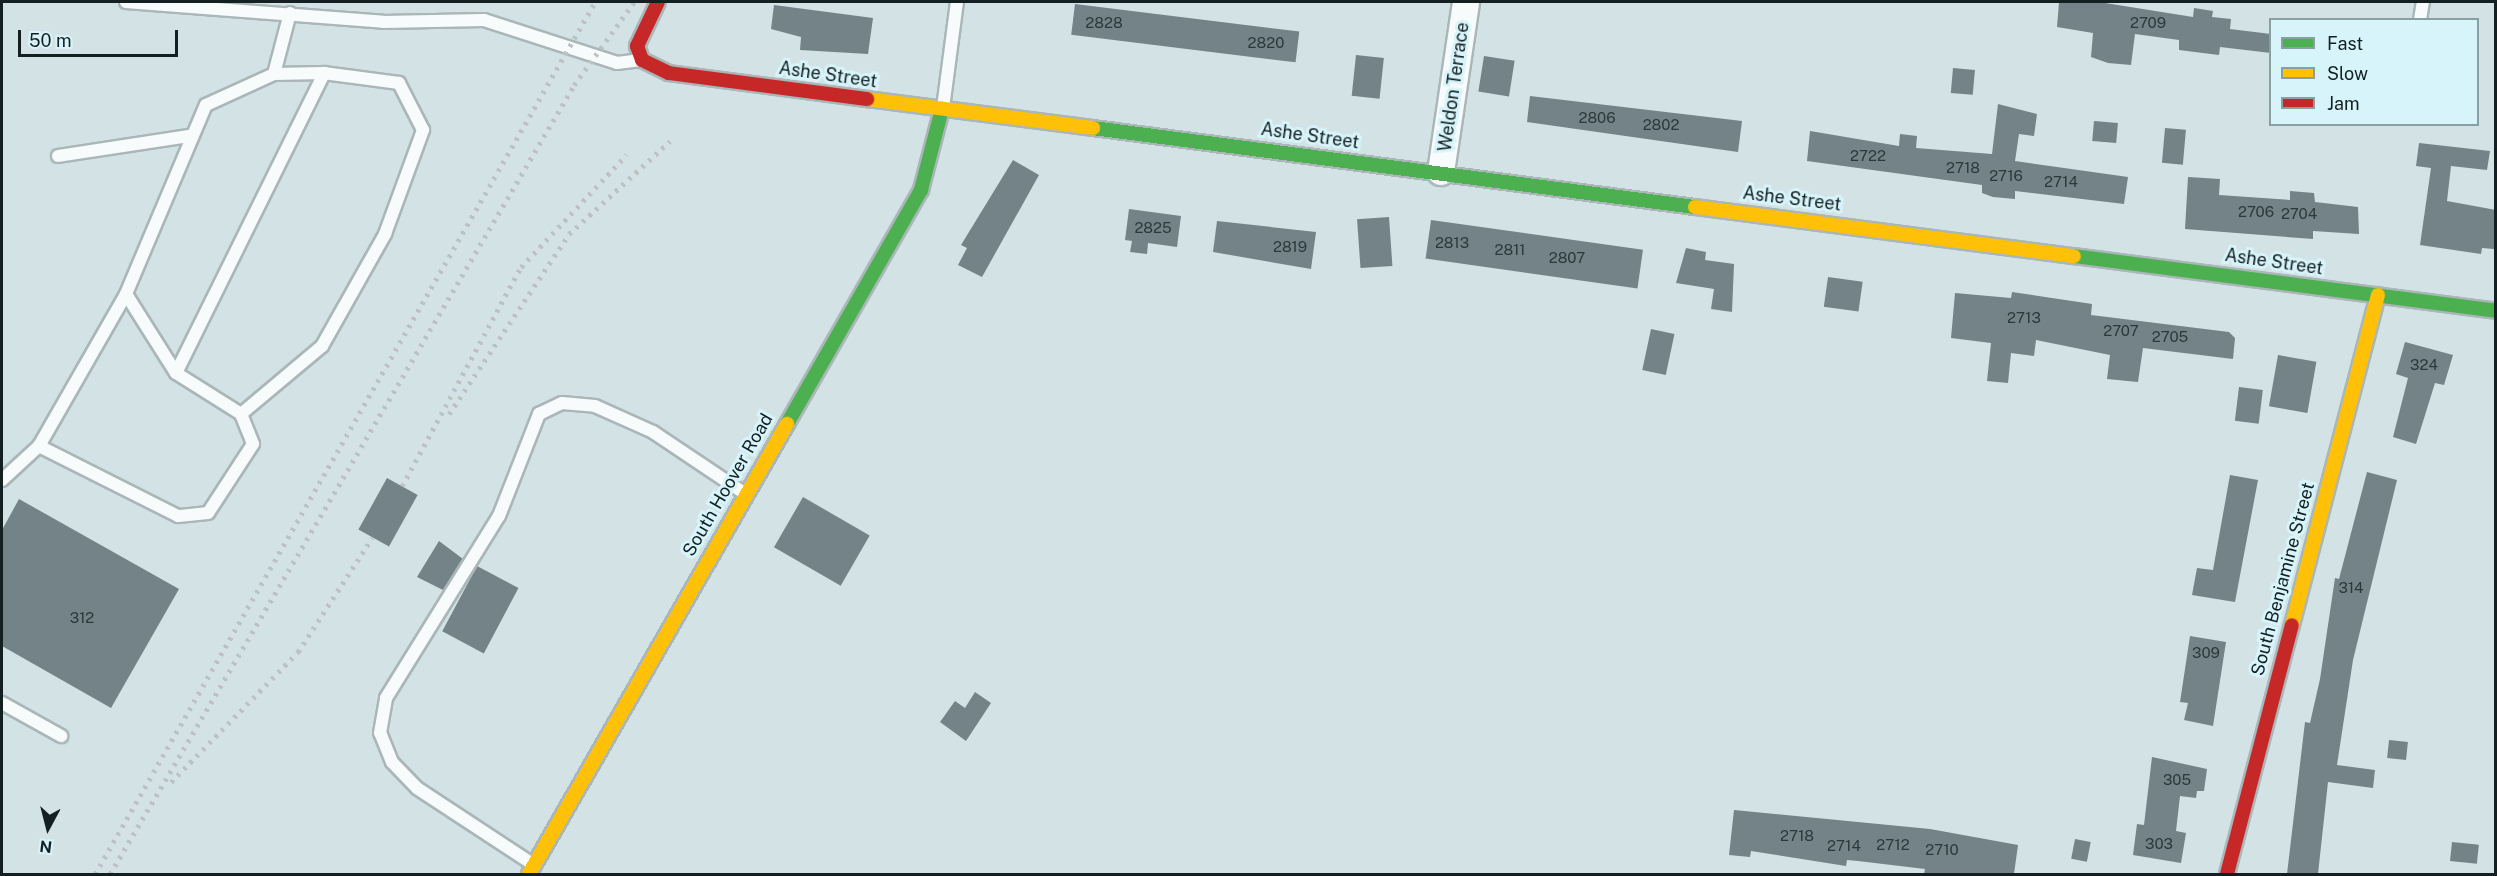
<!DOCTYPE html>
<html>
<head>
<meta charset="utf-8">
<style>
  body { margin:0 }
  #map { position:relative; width:2497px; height:876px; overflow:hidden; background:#d2e2e5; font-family:"Public Sans",sans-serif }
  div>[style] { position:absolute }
  .building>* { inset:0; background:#738388; transform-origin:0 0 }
  .roads { filter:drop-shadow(2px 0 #aab6b8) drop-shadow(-2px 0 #aab6b8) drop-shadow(0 2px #aab6b8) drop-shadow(0 -2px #aab6b8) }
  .lane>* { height:12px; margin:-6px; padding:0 6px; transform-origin:6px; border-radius:6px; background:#f8fbfb }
  .street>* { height:26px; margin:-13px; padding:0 13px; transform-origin:13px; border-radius:13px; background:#f8fbfb }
  .fast>* { height:14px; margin:-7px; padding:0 7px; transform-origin:7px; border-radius:7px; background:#4caf50 }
  .slow>* { height:14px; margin:-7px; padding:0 7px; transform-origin:7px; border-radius:7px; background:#ffc107 }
  .jam>* { height:14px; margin:-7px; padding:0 7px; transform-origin:7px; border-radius:7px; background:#c62828 }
  .rail>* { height:4.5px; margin-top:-2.25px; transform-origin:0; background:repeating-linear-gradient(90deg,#bdc1c1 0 3px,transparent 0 9px) }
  span { translate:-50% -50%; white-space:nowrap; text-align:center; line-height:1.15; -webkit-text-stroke:6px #d7f4fa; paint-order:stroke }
  .number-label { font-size:15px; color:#2c383b }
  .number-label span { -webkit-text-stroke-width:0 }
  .street-label { font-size:18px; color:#141f21 }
  .frame { position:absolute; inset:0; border:3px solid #141f21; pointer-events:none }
  .legend { position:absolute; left:2269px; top:18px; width:210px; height:108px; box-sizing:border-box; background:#d7f4fa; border:2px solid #899fa3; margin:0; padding:8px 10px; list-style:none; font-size:18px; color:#141f21 }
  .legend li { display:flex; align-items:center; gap:12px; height:30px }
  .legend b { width:30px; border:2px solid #899fa3 }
  .north { position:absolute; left:18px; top:798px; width:60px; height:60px; -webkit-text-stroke:4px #d7f4fa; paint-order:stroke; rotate:187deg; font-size:16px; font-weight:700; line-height:24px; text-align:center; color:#141f21 }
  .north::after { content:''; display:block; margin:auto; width:21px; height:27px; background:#141f21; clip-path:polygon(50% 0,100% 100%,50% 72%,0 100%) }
  .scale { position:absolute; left:18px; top:30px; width:160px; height:27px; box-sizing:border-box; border:3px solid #141f21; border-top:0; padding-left:8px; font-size:18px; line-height:21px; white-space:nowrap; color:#141f21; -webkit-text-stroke:4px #d7f4fa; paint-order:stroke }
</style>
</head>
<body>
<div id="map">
  <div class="building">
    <div style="clip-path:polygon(2059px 2px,2099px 2px,2193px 17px,2194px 8px,2213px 11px,2212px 17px,2231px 19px,2230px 29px,2271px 34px,2271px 53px,2220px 47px,2219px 55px,2179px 50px,2179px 40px,2135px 34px,2131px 65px,2108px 63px,2091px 57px,2093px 33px,2057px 27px)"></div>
    <div style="left:1075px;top:4px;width:226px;height:31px;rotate:7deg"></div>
    <div style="clip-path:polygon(774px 5px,873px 18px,868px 54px,800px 50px,801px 37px,771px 29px)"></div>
    <div style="left:1356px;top:55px;width:28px;height:41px;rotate:6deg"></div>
    <div style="left:1484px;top:56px;width:31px;height:36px;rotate:9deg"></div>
    <div style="left:1953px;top:68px;width:22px;height:25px;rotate:5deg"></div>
    <div style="clip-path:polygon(1530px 96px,1742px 121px,1738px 152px,1527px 122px)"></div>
    <div style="clip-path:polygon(1998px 104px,2037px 114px,2034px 136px,2019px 134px,2015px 161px,2128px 177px,2124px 204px,2015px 191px,2015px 199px,1993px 197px,1982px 193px,1982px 185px,1807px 161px,1810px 131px,1899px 146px,1900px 134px,1917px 136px,1916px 148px,1992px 154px)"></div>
    <div style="left:2094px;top:121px;width:24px;height:20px;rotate:5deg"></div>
    <div style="left:2165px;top:128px;width:21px;height:35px;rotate:5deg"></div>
    <div style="clip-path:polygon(2419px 143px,2490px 151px,2487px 170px,2451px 166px,2447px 201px,2496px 210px,2494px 249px,2482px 248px,2481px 254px,2420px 245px,2431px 168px,2416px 166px)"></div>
    <div style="clip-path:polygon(1013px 160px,1039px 175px,982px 277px,958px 265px,967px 248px,961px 245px)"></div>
    <div style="clip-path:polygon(2188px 177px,2220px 179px,2219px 195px,2290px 200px,2290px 191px,2314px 193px,2315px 202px,2358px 207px,2359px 234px,2313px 231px,2313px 239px,2185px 229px)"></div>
    <div style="clip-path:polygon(1129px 209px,1181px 216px,1177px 247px,1148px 243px,1147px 254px,1130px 252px,1132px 241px,1125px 240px)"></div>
    <div style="left:1389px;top:217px;width:49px;height:32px;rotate:86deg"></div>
    <div style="left:1431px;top:220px;width:214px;height:39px;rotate:8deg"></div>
    <div style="clip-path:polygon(1217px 221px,1316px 232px,1311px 269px,1213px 252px)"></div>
    <div style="clip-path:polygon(1686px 248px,1706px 252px,1705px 260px,1734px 264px,1732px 312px,1711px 309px,1714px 289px,1676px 283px)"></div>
    <div style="left:1828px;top:277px;width:35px;height:30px;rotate:8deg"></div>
    <div style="clip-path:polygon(2012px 292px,2092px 304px,2091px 315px,2229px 332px,2235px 338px,2233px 359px,2143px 348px,2138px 382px,2107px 379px,2110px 355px,2036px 340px,2034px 356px,2011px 353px,2008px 383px,1987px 381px,1991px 343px,1951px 338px,1955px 293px,2011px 298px)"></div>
    <div style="left:1651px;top:329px;width:24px;height:42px;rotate:12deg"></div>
    <div style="clip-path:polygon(2405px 342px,2453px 355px,2444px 385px,2435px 383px,2416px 444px,2393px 437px,2408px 378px,2396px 374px)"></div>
    <div style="left:2278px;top:355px;width:39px;height:52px;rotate:10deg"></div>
    <div style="left:2239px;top:387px;width:24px;height:34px;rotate:7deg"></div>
    <div style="clip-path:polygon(2367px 472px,2397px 480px,2353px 660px,2337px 765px,2375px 770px,2373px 788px,2328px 782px,2318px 874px,2287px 874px,2305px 722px,2310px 723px,2320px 679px,2335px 578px,2339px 579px)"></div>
    <div style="clip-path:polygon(2230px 475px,2258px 480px,2235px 602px,2192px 595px,2197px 568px,2213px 570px)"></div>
    <div style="left:387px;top:478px;width:35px;height:59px;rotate:29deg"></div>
    <div style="left:803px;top:497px;width:77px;height:58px;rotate:30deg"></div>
    <div style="clip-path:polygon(19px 499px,179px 589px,111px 708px,2px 646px,2px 530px)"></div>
    <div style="clip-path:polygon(439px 541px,463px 559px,443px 590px,417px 577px)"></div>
    <div style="left:477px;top:566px;width:47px;height:74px;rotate:28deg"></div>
    <div style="clip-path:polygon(2190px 636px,2226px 642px,2213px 726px,2184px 720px,2188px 703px,2180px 702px)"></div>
    <div style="clip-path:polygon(975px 692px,991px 703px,966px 741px,940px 722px,955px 701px,965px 708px)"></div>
    <div style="left:2389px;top:740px;width:19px;height:18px;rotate:6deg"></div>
    <div style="clip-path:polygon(2152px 757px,2207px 769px,2204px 791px,2197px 791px,2196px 798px,2180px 796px,2176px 831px,2186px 833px,2181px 863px,2133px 855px,2137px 824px,2144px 825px)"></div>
    <div style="clip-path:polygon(1734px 810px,1930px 829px,2018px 845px,2014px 874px,1924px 874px,1925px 869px,1858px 861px,1847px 860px,1846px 866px,1751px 851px,1750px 857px,1729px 855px)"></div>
    <div style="left:2075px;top:839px;width:16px;height:20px;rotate:11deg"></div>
    <div style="left:2452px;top:842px;width:27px;height:19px;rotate:6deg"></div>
  </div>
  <div class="roads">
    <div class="lane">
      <div style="left:126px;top:2px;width:258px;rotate:4.4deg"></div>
      <div style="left:383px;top:22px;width:101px;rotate:-1.1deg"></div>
      <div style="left:484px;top:20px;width:140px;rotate:17.9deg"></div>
      <div style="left:617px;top:63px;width:24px;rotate:-7deg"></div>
      <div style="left:2420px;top:20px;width:18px;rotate:-81deg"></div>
      <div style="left:943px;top:108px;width:107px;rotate:-82.5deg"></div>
      <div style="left:58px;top:156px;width:133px;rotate:-8.7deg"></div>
      <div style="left:126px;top:294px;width:93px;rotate:57.7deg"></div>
      <div style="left:176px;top:373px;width:77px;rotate:32.2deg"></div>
      <div style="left:241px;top:414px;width:32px;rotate:68deg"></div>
      <div style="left:253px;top:444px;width:82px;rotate:123.1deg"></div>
      <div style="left:208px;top:513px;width:30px;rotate:174deg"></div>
      <div style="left:178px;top:516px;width:156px;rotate:-153.3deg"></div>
      <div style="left:39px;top:446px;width:175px;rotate:-60.2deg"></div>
      <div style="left:126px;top:294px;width:205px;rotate:-67.1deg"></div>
      <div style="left:206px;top:105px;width:75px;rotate:-24.5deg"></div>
      <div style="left:274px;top:74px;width:63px;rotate:-75.3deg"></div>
      <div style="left:176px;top:373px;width:335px;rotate:-63.7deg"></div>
      <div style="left:241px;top:414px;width:106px;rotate:-40deg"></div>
      <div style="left:322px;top:346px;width:129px;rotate:-60.6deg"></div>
      <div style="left:385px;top:234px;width:111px;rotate:-69.9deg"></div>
      <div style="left:423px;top:130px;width:53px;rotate:-117.1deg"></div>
      <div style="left:399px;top:83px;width:76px;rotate:-172.4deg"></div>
      <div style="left:324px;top:73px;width:50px;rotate:178.9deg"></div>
      <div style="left:2px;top:480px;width:50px;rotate:-42.6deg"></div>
      <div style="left:2px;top:703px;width:68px;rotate:29.2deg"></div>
      <div style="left:534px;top:865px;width:140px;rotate:-146.7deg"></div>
      <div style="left:417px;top:788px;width:36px;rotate:-134deg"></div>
      <div style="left:392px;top:762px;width:31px;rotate:-112deg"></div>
      <div style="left:380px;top:733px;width:36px;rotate:-80deg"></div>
      <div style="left:386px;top:698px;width:214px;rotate:-58.2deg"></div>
      <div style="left:499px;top:516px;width:110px;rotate:-68.6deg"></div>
      <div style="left:539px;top:414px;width:25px;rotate:-26deg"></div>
      <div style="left:562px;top:403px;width:33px;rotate:5deg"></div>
      <div style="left:595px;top:406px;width:64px;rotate:24.1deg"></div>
      <div style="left:653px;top:432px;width:110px;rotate:33.8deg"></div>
    </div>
    <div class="street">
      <div style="left:1441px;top:172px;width:172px;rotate:-81.6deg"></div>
    </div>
    <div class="fast">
      <div style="left:1093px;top:128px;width:607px;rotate:7.48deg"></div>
      <div style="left:2074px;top:256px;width:426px;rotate:7.4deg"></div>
      <div style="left:787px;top:424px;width:270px;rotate:-60.2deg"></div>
      <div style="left:921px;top:190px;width:84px;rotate:-75.5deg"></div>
    </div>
    <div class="slow">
      <div style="left:867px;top:99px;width:228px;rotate:7.3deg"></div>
      <div style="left:1695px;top:207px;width:382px;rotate:7.4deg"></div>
      <div style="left:2292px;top:625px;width:341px;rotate:-75.4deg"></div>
      <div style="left:529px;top:874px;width:519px;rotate:-60.17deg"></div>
    </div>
    <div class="jam">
      <div style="left:658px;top:2px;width:49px;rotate:115.5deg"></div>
      <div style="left:637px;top:46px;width:15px;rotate:70deg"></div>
      <div style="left:642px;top:60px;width:30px;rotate:26deg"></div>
      <div style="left:669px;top:73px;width:200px;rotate:7.5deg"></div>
      <div style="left:2227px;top:874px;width:257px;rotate:-75.4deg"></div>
    </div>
  </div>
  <div class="rail">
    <div style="left:449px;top:414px;width:216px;rotate:-56.3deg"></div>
    <div style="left:569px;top:234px;width:137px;rotate:-42.6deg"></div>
    <div style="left:402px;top:486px;width:249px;rotate:-61.5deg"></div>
    <div style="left:521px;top:267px;width:154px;rotate:-46.8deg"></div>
    <div style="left:171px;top:782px;width:182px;rotate:-45.7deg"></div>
    <div style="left:298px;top:652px;width:136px;rotate:-57deg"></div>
    <div style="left:95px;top:874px;width:1005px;rotate:-60.17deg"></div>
    <div style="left:110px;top:874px;width:915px;rotate:-59.54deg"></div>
    <div style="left:574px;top:85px;width:102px;rotate:-54.1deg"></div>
  </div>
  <div class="number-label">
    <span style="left:1104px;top:23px">2828</span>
    <span style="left:2148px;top:23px">2709</span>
    <span style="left:1266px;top:43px">2820</span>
    <span style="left:1597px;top:118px">2806</span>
    <span style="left:1661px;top:125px">2802</span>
    <span style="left:1868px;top:156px">2722</span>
    <span style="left:1963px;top:168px">2718</span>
    <span style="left:2006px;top:176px">2716</span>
    <span style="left:2061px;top:182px">2714</span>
    <span style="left:2256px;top:212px">2706</span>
    <span style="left:2299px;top:214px">2704</span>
    <span style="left:1153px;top:228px">2825</span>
    <span style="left:1452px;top:243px">2813</span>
    <span style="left:1290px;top:247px">2819</span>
    <span style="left:1510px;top:250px">2811</span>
    <span style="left:1567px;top:258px">2807</span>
    <span style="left:2024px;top:318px">2713</span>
    <span style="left:2121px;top:331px">2707</span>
    <span style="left:2170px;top:337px">2705</span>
    <span style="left:2424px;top:365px">324</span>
    <span style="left:2351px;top:588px">314</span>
    <span style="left:82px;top:618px">312</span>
    <span style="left:2206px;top:653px">309</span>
    <span style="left:2177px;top:780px">305</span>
    <span style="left:1797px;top:836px">2718</span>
    <span style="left:2159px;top:844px">303</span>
    <span style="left:1893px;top:845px">2712</span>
    <span style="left:1844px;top:846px">2714</span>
    <span style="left:1942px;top:850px">2710</span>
  </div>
  <div class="street-label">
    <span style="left:828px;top:75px;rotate:8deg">Ashe Street</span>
    <span style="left:1454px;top:87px;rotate:-82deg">Weldon Terrace</span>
    <span style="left:1310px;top:136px;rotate:8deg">Ashe Street</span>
    <span style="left:1792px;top:199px;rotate:7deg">Ashe Street</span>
    <span style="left:2274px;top:262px;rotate:8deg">Ashe Street</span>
    <span style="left:728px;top:485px;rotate:-60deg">South Hoover Road</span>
    <span style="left:2283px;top:579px;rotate:-75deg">South Benjamine Street</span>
  </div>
  <div class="frame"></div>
  <ul class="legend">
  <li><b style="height:8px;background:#4caf50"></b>Fast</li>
  <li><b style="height:8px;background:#ffc107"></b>Slow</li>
  <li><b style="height:8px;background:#c62828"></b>Jam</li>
  </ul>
  <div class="north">N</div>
  <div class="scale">50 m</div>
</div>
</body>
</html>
